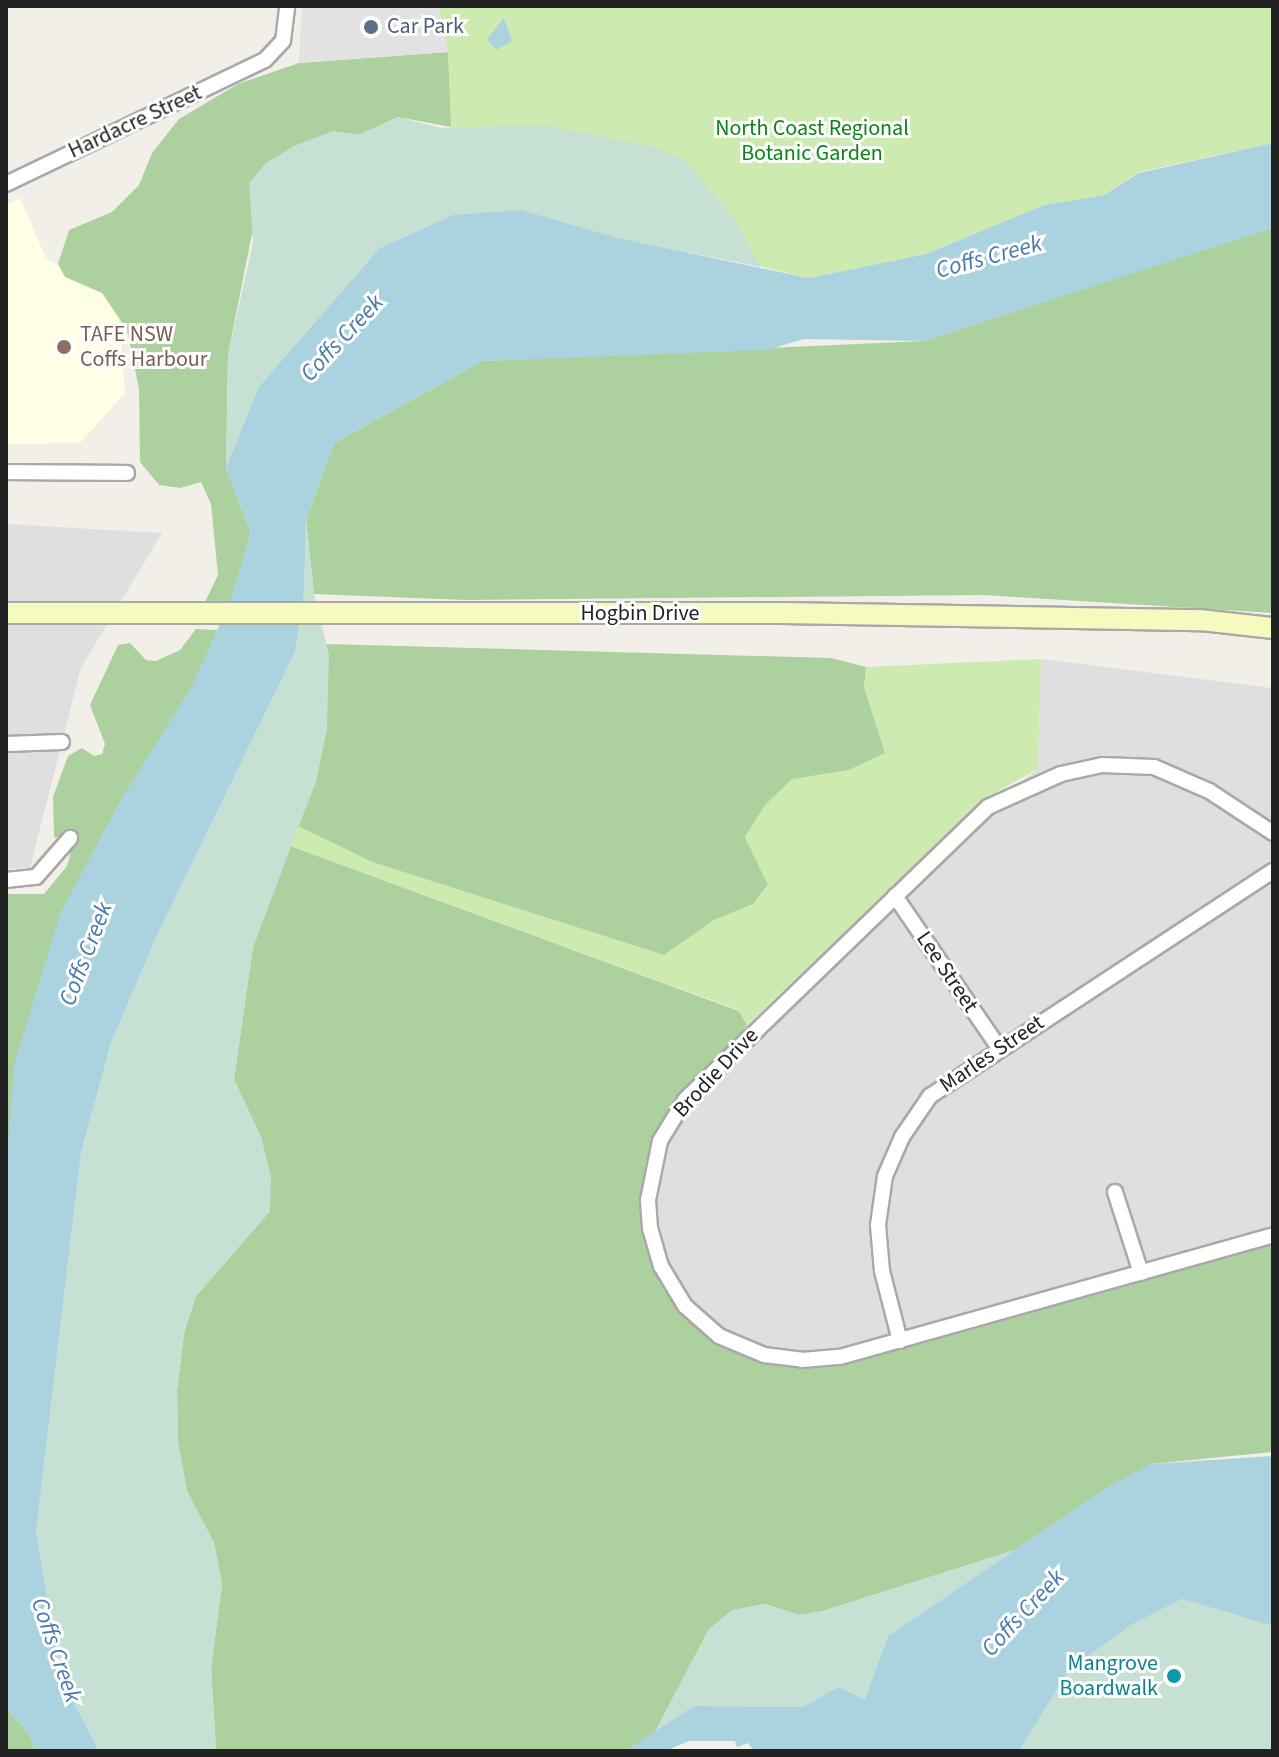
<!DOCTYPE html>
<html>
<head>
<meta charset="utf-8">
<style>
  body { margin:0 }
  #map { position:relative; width:1279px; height:1757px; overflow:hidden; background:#f2efe9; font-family:"Source Sans 3",sans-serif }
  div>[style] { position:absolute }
  .residential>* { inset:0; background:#e0dfdf }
  .education>* { inset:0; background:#ffffe5 }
  .grass>* { inset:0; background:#cdebb0 }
  .forest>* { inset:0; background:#add19e }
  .wetland>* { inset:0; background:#c6e0d4 }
  .parking>* { inset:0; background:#e2e2e2 }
  .water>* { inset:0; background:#aad3df }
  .roads { filter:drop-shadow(2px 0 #a9a9a9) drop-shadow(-2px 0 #a9a9a9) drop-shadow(0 2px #a9a9a9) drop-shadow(0 -2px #a9a9a9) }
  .street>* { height:14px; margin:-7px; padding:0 7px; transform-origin:7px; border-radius:7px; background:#fff }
  .secondary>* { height:20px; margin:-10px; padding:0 10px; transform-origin:10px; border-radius:10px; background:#f7fabf }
  .dots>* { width:22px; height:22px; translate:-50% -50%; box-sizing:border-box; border:4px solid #fff; border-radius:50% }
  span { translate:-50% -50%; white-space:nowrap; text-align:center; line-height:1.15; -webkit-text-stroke:6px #fff; paint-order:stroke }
  .service-label { font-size:22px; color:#4e5e75 }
  .left { translate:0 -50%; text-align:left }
  .street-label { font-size:22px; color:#222 }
  .park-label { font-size:22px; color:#0c8416 }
  .education-label { font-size:22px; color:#785e54 }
  .culture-label { font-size:22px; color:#0d838f }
  .right { translate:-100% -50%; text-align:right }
  .water-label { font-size:24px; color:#4a7aab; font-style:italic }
  .frame { position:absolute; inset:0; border:8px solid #222; pointer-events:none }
</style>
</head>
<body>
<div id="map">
  <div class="residential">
    <div style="clip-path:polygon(6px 524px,162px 533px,81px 668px,30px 868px,6px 869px)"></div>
    <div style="clip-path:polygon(1041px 659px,1273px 688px,1273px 1235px,802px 1360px,719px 1336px,661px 1266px,650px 1228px,669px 1125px,988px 807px,1038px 769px)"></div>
  </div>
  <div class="education">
    <div style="clip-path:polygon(20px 198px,46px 258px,117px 302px,125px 393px,80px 443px,6px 444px,6px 205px)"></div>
  </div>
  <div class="grass">
    <div style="clip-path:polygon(438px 6px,1273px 6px,1273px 143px,1139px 172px,1104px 195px,1044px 205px,926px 254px,809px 278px,729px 259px,453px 215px,448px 52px)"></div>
    <div style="clip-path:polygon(1041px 659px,1038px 769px,985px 798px,747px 1025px,739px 1010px,290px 846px,298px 826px,372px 862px,664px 955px,714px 920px,753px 904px,768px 886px,745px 837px,765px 805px,792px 778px,849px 770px,885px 753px,864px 687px,866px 667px)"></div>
  </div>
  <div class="forest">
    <div style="clip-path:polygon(448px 52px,451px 127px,398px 117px,359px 135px,333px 131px,266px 163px,228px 355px,226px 468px,251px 533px,230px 603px,204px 604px,218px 575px,211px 504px,201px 482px,180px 488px,159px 485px,140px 462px,139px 389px,127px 330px,102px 293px,65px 277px,58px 264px,69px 230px,112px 212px,139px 185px,152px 153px,179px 119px,238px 84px,299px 63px)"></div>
    <div style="clip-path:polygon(1273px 227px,1273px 613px,983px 595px,465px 600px,314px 594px,306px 520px,334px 443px,482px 361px,924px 341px)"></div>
    <div style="clip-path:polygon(196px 629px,217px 630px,6px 1170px,6px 894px,44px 894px,67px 866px,74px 840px,54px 837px,53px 797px,68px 756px,82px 748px,94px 756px,102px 754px,105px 744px,90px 705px,118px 645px,130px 643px,146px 660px,156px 661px,180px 650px)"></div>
    <div style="clip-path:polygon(326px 644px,831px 658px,866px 667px,864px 687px,885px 753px,849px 770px,792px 779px,765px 805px,745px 837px,768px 885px,753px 904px,714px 920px,664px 955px,372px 862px,298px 826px,316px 781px,327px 727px)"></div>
    <div style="clip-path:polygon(290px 846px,739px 1011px,747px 1025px,669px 1125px,648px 1200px,661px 1266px,719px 1336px,802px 1360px,1273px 1235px,1273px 1452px,1151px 1464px,1015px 1550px,823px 1611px,799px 1615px,765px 1604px,733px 1610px,709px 1629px,654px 1734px,625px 1751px,216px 1751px,211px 1668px,222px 1584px,214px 1543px,187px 1491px,178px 1442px,177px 1391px,184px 1333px,196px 1296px,270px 1211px,262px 1140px,234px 1079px,253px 947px)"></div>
    <div style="clip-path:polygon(6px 1709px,29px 1733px,35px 1751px,6px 1751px)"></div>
  </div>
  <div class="wetland">
    <div style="clip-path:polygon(398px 117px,441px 128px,543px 125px,655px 147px,685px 160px,735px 219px,761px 267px,617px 238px,521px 210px,453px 215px,380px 248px,226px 468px,228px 355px,253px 243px,249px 183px,266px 163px,294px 146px,333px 131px,359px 135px)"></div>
    <div style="clip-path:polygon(306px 520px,314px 594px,329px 655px,327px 727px,316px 781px,253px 947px,234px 1079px,262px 1140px,271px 1177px,270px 1211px,196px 1296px,184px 1333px,177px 1391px,178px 1442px,187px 1491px,214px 1543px,222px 1584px,211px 1668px,216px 1751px,99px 1751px,60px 1676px,36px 1532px,81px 1153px,111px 1043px,158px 933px,295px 652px,304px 593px)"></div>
    <div style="clip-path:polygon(1015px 1550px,888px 1636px,865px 1699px,838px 1687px,803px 1707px,694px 1706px,654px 1734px,709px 1629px,733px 1610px,765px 1604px,799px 1615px,823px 1611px)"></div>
    <div style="clip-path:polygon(1182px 1599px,1273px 1626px,1273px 1751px,1019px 1751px,1069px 1670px,1131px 1625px)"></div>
  </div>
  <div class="parking">
    <div style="clip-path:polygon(302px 6px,438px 6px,448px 52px,299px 63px)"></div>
  </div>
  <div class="water">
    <div style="clip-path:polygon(504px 18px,512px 41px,496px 50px,487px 39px)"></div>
    <div style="clip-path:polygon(1273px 143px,1273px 228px,924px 341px,804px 339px,767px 350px,482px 361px,334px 443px,306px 520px,304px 593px,295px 652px,158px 933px,111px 1043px,81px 1153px,36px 1532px,60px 1676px,99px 1751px,35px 1751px,29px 1733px,6px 1709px,6px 1170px,14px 1065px,60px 914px,119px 803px,191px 688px,231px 599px,251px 533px,226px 468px,259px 387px,380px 248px,453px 215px,521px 210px,617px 238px,809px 278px,926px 254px,1044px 205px,1104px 195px,1139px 173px)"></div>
    <div style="clip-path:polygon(1273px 1456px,1273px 1626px,1182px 1599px,1131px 1625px,1069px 1670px,1019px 1751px,754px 1751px,748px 1743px,737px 1747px,735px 1741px,689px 1741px,665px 1751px,625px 1751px,694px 1706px,803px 1707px,838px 1687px,865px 1699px,888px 1636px,1109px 1486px,1151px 1464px)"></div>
  </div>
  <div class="roads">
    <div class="street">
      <div style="left:6px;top:184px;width:287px;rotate:-25.6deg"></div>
      <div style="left:265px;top:60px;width:26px;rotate:-47deg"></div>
      <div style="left:283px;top:41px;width:35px;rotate:-83deg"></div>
      <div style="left:6px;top:472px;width:121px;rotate:0.5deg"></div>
      <div style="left:6px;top:744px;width:56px;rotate:-2deg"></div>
      <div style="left:1273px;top:833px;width:77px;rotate:-146.7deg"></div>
      <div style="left:1209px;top:791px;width:60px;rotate:-156.4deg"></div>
      <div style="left:1154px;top:767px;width:52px;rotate:-177.8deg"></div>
      <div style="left:1102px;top:765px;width:42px;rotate:167.6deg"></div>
      <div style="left:1061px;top:774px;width:80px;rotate:155.7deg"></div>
      <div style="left:988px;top:807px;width:421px;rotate:136deg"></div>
      <div style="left:685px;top:1100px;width:48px;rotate:121.4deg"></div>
      <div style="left:660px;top:1141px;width:60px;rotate:101.5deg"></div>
      <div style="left:648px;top:1200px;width:28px;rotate:86deg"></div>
      <div style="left:650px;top:1228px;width:40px;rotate:74deg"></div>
      <div style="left:661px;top:1266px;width:47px;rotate:59deg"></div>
      <div style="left:685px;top:1306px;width:45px;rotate:41.4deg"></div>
      <div style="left:719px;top:1336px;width:49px;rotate:22.9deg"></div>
      <div style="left:764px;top:1355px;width:38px;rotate:7deg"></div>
      <div style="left:802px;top:1360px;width:38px;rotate:-5deg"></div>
      <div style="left:840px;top:1357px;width:450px;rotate:-15.7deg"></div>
      <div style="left:6px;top:880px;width:30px;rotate:-6deg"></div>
      <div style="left:36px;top:877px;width:52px;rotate:-48.9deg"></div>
      <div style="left:895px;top:896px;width:184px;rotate:55.6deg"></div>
      <div style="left:1115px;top:1192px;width:85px;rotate:72.2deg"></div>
      <div style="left:900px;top:1341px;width:72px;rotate:-104.4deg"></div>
      <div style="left:882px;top:1271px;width:46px;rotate:-95deg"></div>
      <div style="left:878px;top:1225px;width:49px;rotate:-81.9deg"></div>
      <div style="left:885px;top:1176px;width:43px;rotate:-66.4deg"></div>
      <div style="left:902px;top:1137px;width:50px;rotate:-55.7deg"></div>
      <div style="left:930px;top:1096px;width:410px;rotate:-33.3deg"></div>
    </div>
    <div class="secondary">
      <div style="left:6px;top:613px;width:776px"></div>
      <div style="left:782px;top:613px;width:418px;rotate:1deg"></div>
      <div style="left:1200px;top:620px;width:73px;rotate:6.3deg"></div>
    </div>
  </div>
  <div class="dots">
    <div style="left:371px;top:27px;background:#5c6f8a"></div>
    <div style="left:64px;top:347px;background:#8d6e63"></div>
    <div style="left:1174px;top:1676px;background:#0f9aa8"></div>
  </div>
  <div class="service-label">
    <span class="left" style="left:387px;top:27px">Car Park</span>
  </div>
  <div class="street-label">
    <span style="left:135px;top:122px;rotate:-25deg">Hardacre Street</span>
    <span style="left:640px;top:614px">Hogbin Drive</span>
    <span style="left:947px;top:972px;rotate:56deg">Lee Street</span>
    <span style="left:992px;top:1054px;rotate:-34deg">Marles Street</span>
    <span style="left:716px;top:1073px;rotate:-47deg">Brodie Drive</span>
  </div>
  <div class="park-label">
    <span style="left:812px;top:141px">North Coast Regional<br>Botanic Garden</span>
  </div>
  <div class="education-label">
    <span class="left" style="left:80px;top:347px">TAFE NSW<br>Coffs Harbour</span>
  </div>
  <div class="culture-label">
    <span class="right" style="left:1158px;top:1676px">Mangrove<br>Boardwalk</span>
  </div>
  <div class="water-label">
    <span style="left:989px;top:257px;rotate:-15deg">Coffs Creek</span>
    <span style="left:342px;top:338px;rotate:-47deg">Coffs Creek</span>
    <span style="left:86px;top:954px;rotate:-69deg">Coffs Creek</span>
    <span style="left:1023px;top:1613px;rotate:-47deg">Coffs Creek</span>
    <span style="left:56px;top:1650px;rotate:71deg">Coffs Creek</span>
  </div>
  <div class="frame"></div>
</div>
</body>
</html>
